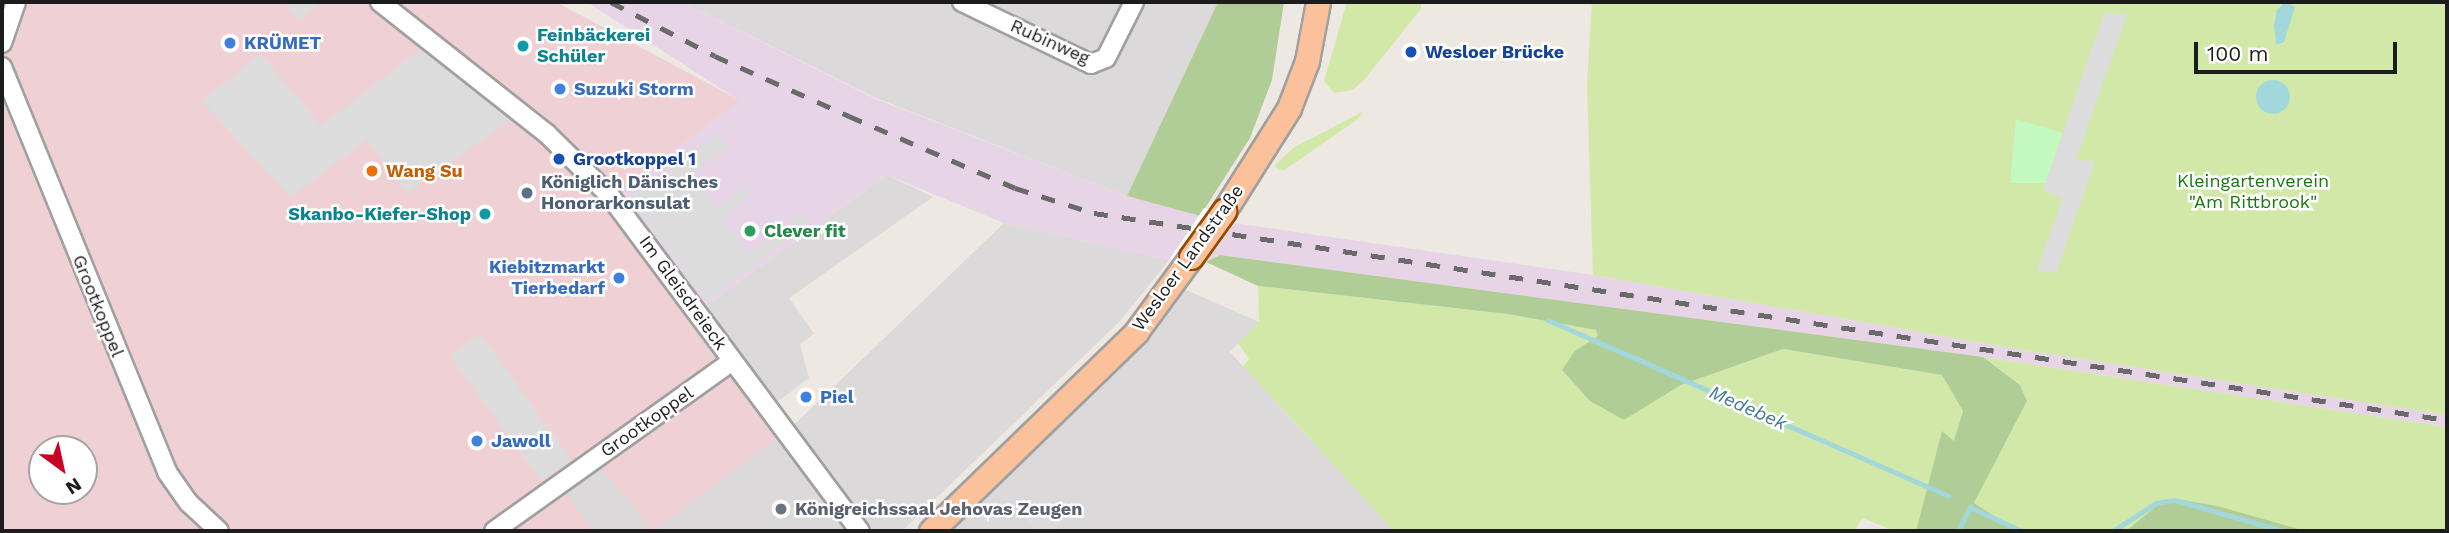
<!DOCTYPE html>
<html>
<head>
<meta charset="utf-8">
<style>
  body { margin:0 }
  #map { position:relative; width:2449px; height:533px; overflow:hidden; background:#eee8e2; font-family:"Work Sans",sans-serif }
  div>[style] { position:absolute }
  .residential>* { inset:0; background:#dbd9da }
  .commercial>* { inset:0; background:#efd1d5 }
  .industrial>* { inset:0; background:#e7d4e6 }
  .grass>* { inset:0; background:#d2e8a8 }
  .forest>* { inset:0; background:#b0cd97 }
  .park>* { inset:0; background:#c3f9be }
  .parking>* { inset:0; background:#dcdcdc; transform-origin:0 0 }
  .water>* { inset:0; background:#a2d8db }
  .round { border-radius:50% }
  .pier>* { inset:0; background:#fff }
  .stream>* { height:4.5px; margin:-2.25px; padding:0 2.25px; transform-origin:2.25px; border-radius:2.25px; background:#a2d8db }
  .roads { filter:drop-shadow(2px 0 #a0a0a0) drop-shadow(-2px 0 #a0a0a0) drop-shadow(0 2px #a0a0a0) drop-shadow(0 -2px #a0a0a0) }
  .minor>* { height:18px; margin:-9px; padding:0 9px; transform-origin:9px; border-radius:9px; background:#fff }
  .major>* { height:23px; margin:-11.5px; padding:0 11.5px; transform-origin:11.5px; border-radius:11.5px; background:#fbc19a }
  .rail>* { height:4.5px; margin-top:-2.25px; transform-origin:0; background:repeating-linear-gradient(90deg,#6a6a6a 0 14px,transparent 0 28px) }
  .bridges { filter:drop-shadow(2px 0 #944b01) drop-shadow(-2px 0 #944b01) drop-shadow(0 2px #944b01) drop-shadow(0 -2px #944b01) }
  .major-bridge>* { height:23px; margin:-11.5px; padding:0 11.5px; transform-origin:11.5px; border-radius:11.5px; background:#fbc19a }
  .dots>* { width:19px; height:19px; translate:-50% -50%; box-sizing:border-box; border:4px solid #fff; border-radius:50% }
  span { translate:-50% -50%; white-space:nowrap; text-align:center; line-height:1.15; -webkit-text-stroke:5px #fff; paint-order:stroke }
  .culture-label { font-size:18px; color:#0d838f; font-weight:700 }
  .left { translate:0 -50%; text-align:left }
  .right { translate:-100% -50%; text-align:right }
  .street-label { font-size:18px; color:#1c1c1c }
  .shop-label { font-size:18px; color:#366cbe; font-weight:700 }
  .transit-label { font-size:18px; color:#164399; font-weight:700 }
  .food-label { font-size:18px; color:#c56008; font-weight:700 }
  .park-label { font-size:18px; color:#15790c }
  .service-label { font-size:18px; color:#4e5e75; font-weight:700 }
  .leisure-label { font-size:18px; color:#27864d; font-weight:700 }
  .worship-label { font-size:18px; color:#5b616d; font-weight:700 }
  .water-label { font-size:19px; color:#417894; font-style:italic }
  .frame { position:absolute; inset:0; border:4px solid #1c1c1c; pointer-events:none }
  .north { position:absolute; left:28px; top:435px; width:70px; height:70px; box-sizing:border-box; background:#fff; border:2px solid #a4a4a4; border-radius:50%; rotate:147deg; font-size:19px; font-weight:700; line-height:28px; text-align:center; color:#1c1c1c }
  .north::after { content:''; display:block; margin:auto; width:24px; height:32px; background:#c70222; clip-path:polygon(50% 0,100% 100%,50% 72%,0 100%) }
  .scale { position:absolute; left:2194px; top:42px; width:203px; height:32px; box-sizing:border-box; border:4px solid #1c1c1c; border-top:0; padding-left:9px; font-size:21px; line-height:24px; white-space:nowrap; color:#1c1c1c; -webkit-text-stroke:5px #fff; paint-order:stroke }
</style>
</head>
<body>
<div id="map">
  <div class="residential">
    <div style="clip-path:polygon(682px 2px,1218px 2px,1127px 196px,876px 98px)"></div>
    <div style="clip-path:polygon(887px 175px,933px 197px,789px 298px,814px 334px,800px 344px,809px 378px,777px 402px,706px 306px)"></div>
    <div style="clip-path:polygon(1004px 223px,1169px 260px,1120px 321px,902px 531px,594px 531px,565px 493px,602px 467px,653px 531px,794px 425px)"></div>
    <div style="clip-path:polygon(1184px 289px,1259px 322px,1230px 352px,1394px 531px,951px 531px,1144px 343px)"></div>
  </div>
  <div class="commercial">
    <div style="clip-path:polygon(evenodd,2px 2px,556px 2px,741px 101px,620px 191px,794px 425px,653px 531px,601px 467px,565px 493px,594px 531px,2px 531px,2px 2px,42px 449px,84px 449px,84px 491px,42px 491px,42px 449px)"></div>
  </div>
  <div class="industrial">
    <div style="clip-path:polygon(587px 2px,682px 2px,876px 99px,1127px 196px,1200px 216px,1169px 260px,1004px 223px,887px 175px,706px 306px,619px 191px,740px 101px)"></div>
    <div style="clip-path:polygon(1234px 223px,1593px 275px,2022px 350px,2447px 415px,2447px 427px,1983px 357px,1220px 255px,1206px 262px)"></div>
  </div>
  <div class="grass">
    <div style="clip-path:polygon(1347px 2px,1421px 2px,1421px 9px,1365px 79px,1353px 90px,1334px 93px,1324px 81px)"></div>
    <div style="clip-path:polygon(1592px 2px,2447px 2px,2447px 415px,2022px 350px,1593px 275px,1587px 85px)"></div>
    <div style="clip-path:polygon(1362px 112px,1358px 119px,1283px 171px,1274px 166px,1293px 148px)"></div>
    <div style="clip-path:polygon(1258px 286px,1508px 314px,1596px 330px,1599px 336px,1575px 351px,1624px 420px,1681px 385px,1783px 349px,1942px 375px,1963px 410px,1954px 442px,1942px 432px,1916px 531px,1895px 531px,1862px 518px,1855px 531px,1394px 531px,1243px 366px,1249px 359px,1238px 343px,1259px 322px)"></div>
    <div style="clip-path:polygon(1983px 357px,2447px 427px,2447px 531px,2307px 531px,2177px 499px,2126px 531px,2018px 531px,1974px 503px,2027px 401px,2020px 385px)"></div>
  </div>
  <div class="forest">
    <div style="clip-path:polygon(1218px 2px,1284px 2px,1272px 80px,1250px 138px,1200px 216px,1127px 196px)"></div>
    <div style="clip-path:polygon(1220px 255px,1983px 357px,2020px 385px,2027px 401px,1974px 503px,2018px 531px,1916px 531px,1942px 431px,1954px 441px,1963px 411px,1942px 375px,1783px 349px,1681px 385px,1624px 420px,1590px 401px,1562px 370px,1575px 351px,1598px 336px,1596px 330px,1508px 314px,1258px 286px,1206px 262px)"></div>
    <div style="clip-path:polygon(2177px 499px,2217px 506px,2306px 531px,2126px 531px,2164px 500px)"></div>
  </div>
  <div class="park">
    <div style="clip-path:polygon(2016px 119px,2063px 133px,2046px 183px,2010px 183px)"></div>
  </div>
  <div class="parking">
    <div style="clip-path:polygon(284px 2px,322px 2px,299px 20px)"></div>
    <div style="clip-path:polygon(2104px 13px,2127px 14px,2076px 160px,2095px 161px,2056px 273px,2037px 270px,2062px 199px,2043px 190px)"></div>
    <div style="clip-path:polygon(421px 49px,512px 119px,407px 194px,367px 140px,290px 197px,202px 101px,261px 54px,321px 126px)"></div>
    <div style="clip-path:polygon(718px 133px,728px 147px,692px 175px,717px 209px,746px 187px,752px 195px,723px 217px,749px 253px,802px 214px,809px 223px,707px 302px,628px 199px)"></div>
    <div style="left:480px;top:334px;width:155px;height:37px;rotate:54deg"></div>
    <div style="clip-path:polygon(1038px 509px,1057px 531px,1037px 531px,1026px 519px)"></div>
  </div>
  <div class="water">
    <div style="clip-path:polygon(2285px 2px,2295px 7px,2284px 42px,2276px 45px,2274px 25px,2277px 10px)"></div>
    <div class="round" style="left:2256px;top:80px;width:34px;height:34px"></div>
  </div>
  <div class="pier">
    <div style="clip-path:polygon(1204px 208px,1241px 214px,1206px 262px,1169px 260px)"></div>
  </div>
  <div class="stream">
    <div style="left:1548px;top:320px;width:437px;rotate:23.7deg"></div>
    <div style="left:1958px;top:531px;width:27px;rotate:-63deg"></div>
    <div style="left:1970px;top:507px;width:57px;rotate:24.8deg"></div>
    <div style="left:2113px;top:531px;width:51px;rotate:-33.1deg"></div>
    <div style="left:2156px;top:503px;width:19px;rotate:-9deg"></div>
    <div style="left:2175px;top:500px;width:113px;rotate:15.9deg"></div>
  </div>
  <div class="roads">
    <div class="minor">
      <div style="left:380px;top:2px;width:213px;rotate:38.3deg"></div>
      <div style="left:547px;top:134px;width:88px;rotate:44.5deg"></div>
      <div style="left:610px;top:196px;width:418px;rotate:53.3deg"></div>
      <div style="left:962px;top:2px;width:143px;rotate:25.7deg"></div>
      <div style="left:1091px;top:64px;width:16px;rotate:-22deg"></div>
      <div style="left:1106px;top:58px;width:63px;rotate:-63.4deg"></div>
      <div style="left:2px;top:43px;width:43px;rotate:-71.1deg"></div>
      <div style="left:2px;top:67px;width:437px;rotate:67.8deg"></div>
      <div style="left:167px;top:472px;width:38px;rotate:55deg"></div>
      <div style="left:189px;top:503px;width:41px;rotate:43deg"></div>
      <div style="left:494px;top:531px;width:292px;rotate:-35.5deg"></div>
    </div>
    <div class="major">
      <div style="left:1224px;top:211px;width:122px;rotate:-57.7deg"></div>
      <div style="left:1289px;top:108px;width:50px;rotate:-69deg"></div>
      <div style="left:1307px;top:61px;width:60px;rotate:-79.4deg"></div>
      <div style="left:931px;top:531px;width:286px;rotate:-44.1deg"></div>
      <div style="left:1136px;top:332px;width:93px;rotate:-53.7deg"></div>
    </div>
  </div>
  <div class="rail">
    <div style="left:611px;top:2px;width:117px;rotate:27.4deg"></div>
    <div style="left:715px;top:56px;width:147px;rotate:24.1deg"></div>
    <div style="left:849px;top:116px;width:181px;rotate:23.4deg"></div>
    <div style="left:1015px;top:188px;width:83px;rotate:17.6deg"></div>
    <div style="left:1094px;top:213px;width:1369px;rotate:8.7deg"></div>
  </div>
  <div class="bridges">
    <div class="major-bridge">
      <div style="left:1191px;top:257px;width:57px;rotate:-54.3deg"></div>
    </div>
  </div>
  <div class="dots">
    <div style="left:230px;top:43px;background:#3f7fe0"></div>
    <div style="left:523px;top:46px;background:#0f9aa8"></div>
    <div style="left:1411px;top:52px;background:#1a4fb4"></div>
    <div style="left:560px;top:89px;background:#3f7fe0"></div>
    <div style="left:559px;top:159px;background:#1a4fb4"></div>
    <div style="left:372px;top:171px;background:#e8710a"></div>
    <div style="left:527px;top:193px;background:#5c6f8a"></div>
    <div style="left:485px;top:214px;background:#0f9aa8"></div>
    <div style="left:750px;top:231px;background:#2e9e5b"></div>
    <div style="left:619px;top:278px;background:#3f7fe0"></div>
    <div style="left:806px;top:397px;background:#3f7fe0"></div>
    <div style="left:477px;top:441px;background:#3f7fe0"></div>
    <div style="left:781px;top:509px;background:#6b7280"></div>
  </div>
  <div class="culture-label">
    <span class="left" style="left:537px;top:46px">Feinbäckerei<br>Schüler</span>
    <span class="right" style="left:471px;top:214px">Skanbo-Kiefer-Shop</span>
  </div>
  <div class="street-label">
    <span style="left:1050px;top:42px;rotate:24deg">Rubinweg</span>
    <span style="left:1188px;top:258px;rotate:-54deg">Wesloer Landstraße</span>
    <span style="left:683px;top:293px;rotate:54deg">Im Gleisdreieck</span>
    <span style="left:98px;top:306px;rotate:68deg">Grootkoppel</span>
    <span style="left:647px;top:422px;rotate:-35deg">Grootkoppel</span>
  </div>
  <div class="shop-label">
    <span class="left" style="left:244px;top:43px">KRÜMET</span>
    <span class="left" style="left:574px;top:89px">Suzuki Storm</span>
    <span class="right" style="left:605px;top:278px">Kiebitzmarkt<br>Tierbedarf</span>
    <span class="left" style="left:820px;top:397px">Piel</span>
    <span class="left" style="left:491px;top:441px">Jawoll</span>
  </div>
  <div class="transit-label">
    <span class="left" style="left:1425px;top:52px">Wesloer Brücke</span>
    <span class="left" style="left:573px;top:159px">Grootkoppel 1</span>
  </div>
  <div class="food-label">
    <span class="left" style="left:386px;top:171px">Wang Su</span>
  </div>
  <div class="park-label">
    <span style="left:2253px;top:192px">Kleingartenverein<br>"Am Rittbrook"</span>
  </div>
  <div class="service-label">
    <span class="left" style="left:541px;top:193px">Königlich Dänisches<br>Honorarkonsulat</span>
  </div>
  <div class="leisure-label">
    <span class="left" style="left:764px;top:231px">Clever fit</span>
  </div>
  <div class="worship-label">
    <span class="left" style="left:795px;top:509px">Königreichssaal Jehovas Zeugen</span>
  </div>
  <div class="water-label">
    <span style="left:1748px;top:408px;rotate:24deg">Medebek</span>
  </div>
  <div class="frame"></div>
  <div class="north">N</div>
  <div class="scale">100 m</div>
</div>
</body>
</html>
